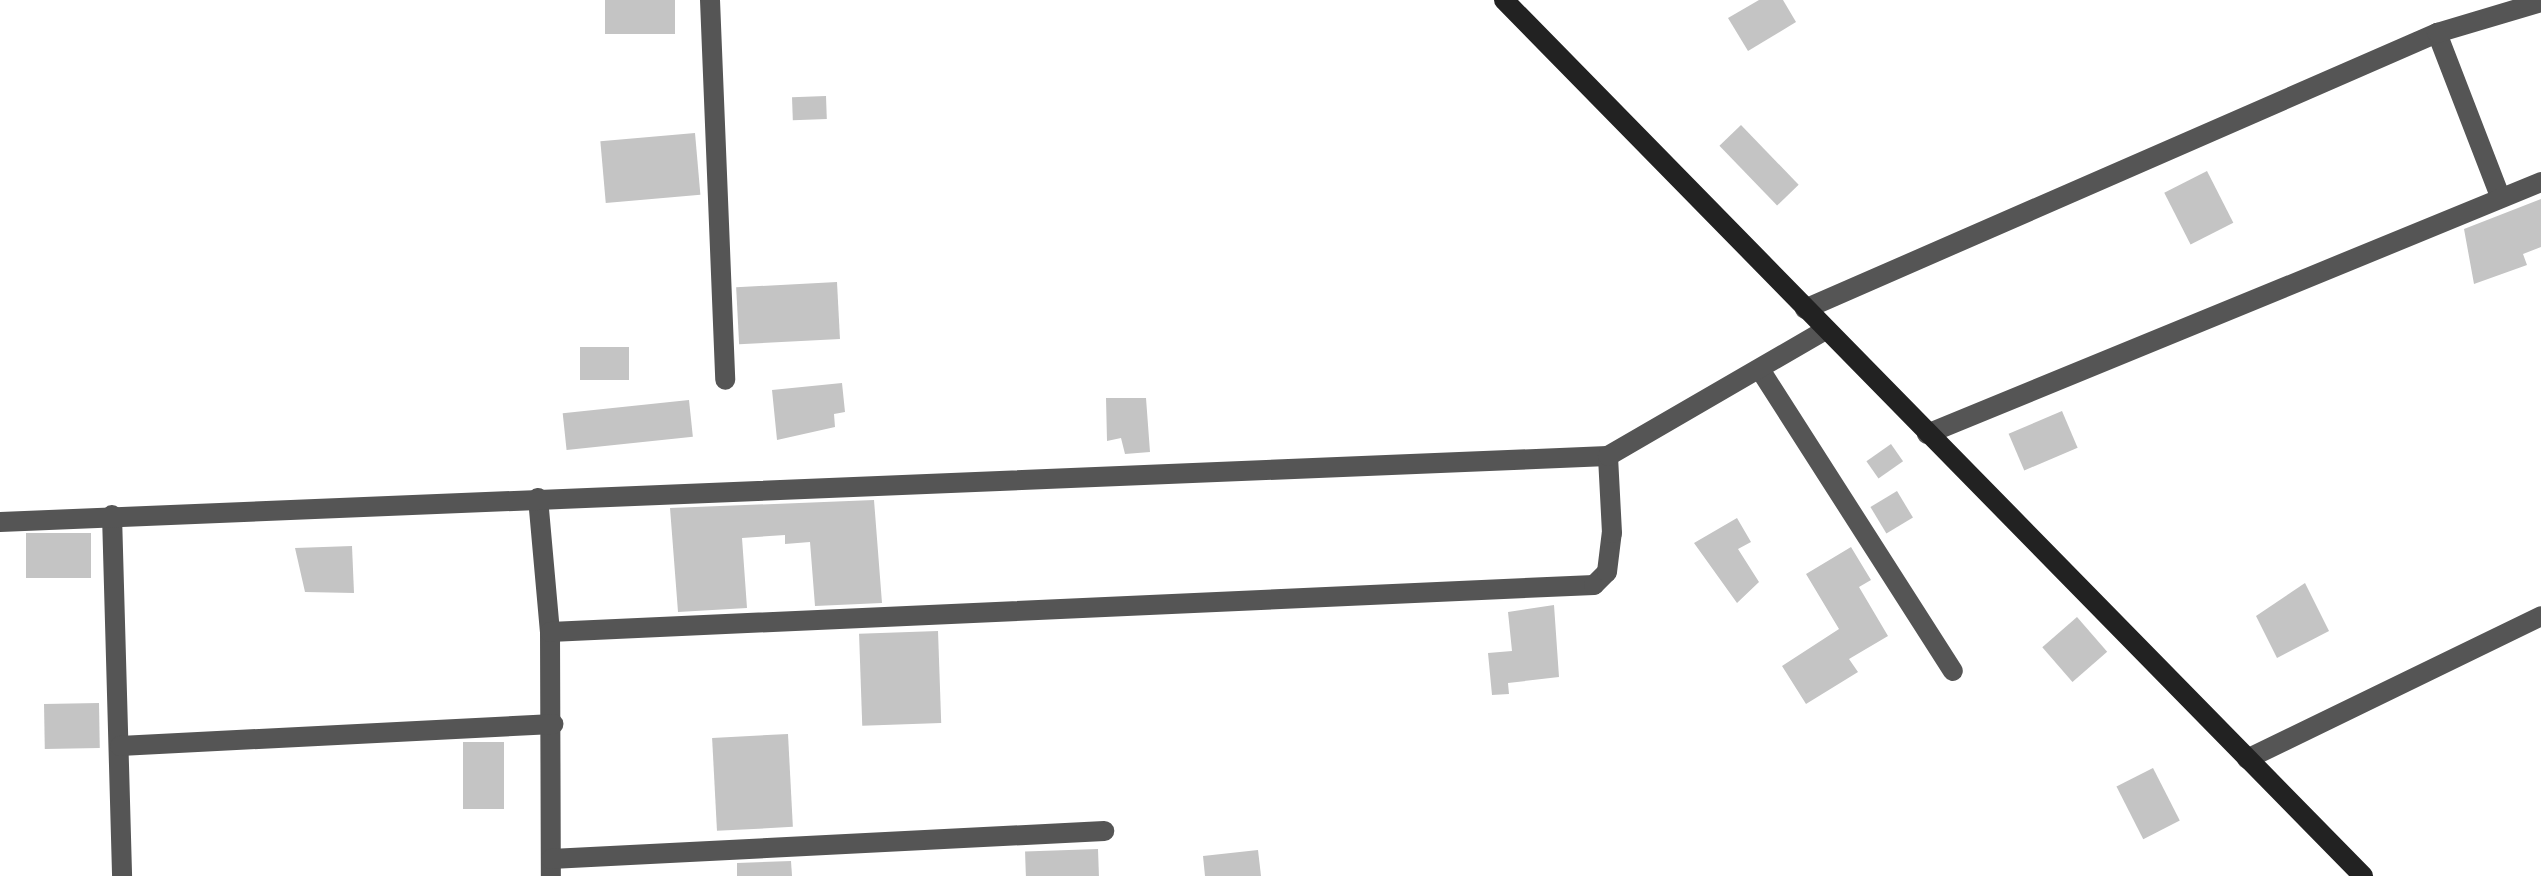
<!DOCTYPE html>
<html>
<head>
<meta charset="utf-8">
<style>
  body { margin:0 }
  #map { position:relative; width:2541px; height:876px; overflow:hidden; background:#fff; font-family:"PT Sans Narrow",sans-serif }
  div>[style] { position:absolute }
  .building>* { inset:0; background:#c4c4c4; transform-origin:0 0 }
  .minor>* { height:20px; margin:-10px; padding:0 10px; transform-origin:10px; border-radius:10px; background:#555 }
  .secondary>* { height:20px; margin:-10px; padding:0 10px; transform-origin:10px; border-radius:10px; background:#222 }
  span { translate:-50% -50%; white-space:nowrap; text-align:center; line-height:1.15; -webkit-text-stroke:8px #fff; paint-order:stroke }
</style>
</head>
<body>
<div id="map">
  <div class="building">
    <div style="left:605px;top:0;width:70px;height:34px"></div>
    <div style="clip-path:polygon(1759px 0,1783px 0,1796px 22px,1748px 51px,1728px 18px)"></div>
    <div style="left:826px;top:96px;width:23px;height:34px;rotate:88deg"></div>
    <div style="left:1741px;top:125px;width:83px;height:30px;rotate:46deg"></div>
    <div style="left:695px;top:133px;width:62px;height:95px;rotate:85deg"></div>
    <div style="left:2207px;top:171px;width:58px;height:48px;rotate:63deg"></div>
    <div style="clip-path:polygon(2541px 199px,2541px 247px,2523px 254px,2527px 265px,2474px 284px,2464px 229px)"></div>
    <div style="left:837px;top:282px;width:57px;height:101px;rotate:87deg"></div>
    <div style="left:629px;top:347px;width:33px;height:49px;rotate:90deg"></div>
    <div style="clip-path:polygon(842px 383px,845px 412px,834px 414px,835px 427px,777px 440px,772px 390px)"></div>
    <div style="clip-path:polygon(1106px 398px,1146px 398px,1150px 452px,1125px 454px,1121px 438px,1107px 441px)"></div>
    <div style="left:689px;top:400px;width:37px;height:127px;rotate:84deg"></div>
    <div style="left:2062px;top:411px;width:40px;height:58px;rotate:67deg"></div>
    <div style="left:1891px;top:444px;width:21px;height:30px;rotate:55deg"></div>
    <div style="left:1897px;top:491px;width:31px;height:31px;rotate:59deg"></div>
    <div style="clip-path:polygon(874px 500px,882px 603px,815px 606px,810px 542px,785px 544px,785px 535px,742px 538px,747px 608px,678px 612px,670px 508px)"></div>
    <div style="clip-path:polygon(1737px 518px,1751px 542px,1738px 549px,1759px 582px,1737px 603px,1694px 543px)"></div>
    <div style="left:91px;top:533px;width:45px;height:65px;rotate:90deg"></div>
    <div style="clip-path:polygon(352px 546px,354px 593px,305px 592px,295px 548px)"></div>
    <div style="clip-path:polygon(1851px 547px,1871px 580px,1859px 587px,1888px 636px,1849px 659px,1858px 672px,1806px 704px,1782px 666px,1839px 629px,1806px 574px)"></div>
    <div style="clip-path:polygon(2305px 583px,2329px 631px,2277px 658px,2256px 616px)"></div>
    <div style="clip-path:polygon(1554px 605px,1559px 677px,1508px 683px,1509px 694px,1492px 695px,1488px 653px,1512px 651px,1508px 612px)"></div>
    <div style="left:2077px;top:617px;width:46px;height:46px;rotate:49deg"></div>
    <div style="left:938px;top:631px;width:92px;height:79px;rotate:88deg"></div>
    <div style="left:99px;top:703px;width:45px;height:55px;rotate:89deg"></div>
    <div style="left:788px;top:734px;width:93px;height:76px;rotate:87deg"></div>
    <div style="left:463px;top:742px;width:41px;height:67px"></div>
    <div style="left:2153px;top:768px;width:59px;height:41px;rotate:63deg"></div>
    <div style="left:1098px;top:849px;width:27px;height:73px;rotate:88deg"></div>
    <div style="clip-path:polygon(1258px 850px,1261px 876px,1205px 876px,1203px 856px)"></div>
    <div style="clip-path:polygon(791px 861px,792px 876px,737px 876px,737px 863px)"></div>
  </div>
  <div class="minor">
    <div style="left:710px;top:0;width:380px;rotate:87.7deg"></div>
    <div style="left:2437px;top:33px;width:175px;rotate:68.9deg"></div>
    <div style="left:1805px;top:309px;width:690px;rotate:-23.59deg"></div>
    <div style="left:2437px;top:33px;width:109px;rotate:-16.6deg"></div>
    <div style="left:1761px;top:371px;width:356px;rotate:57.4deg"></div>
    <div style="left:1927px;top:434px;width:664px;rotate:-22.31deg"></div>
    <div style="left:538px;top:498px;width:135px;rotate:84.9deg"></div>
    <div style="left:550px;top:632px;width:244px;rotate:89.8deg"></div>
    <div style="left:112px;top:515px;width:361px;rotate:88.4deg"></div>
    <div style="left:0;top:522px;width:1609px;rotate:-2.35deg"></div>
    <div style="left:550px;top:632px;width:1045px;rotate:-2.58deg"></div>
    <div style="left:1594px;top:585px;width:18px;rotate:-45deg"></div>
    <div style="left:1607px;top:572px;width:39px;rotate:-83deg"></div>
    <div style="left:1612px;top:533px;width:77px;rotate:-93deg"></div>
    <div style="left:1608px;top:456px;width:251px;rotate:-30.1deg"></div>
    <div style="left:120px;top:746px;width:434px;rotate:-2.9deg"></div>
    <div style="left:2247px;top:759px;width:327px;rotate:-25.9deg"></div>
    <div style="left:551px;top:859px;width:554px;rotate:-2.9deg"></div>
  </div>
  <div class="secondary">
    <div style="left:1504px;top:0;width:1227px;rotate:45.56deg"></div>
  </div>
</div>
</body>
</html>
